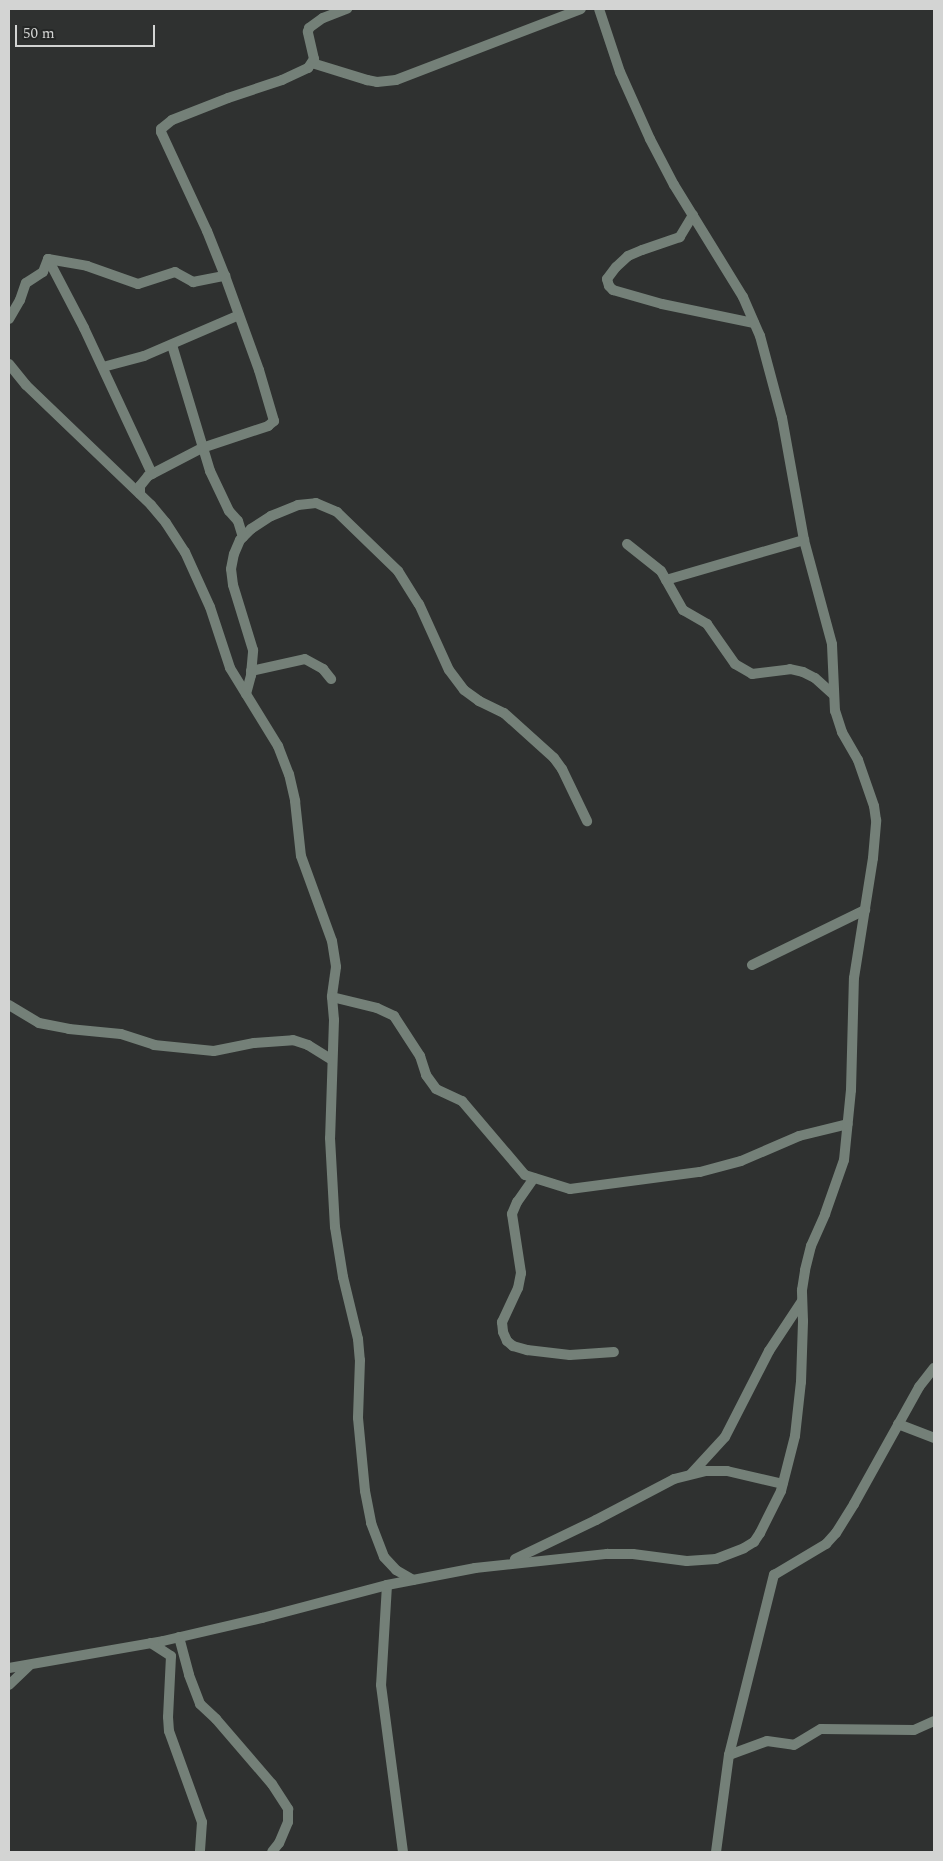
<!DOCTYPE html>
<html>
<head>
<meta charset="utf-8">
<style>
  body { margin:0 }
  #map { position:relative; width:943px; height:1861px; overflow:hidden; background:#2f3130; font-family:Spectral,serif }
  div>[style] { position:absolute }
  .street>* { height:10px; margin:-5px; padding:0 5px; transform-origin:5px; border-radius:5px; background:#748078 }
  span { translate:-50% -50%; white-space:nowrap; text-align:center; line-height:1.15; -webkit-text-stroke:5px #252726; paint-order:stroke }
  .frame { position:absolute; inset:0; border:10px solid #d3d4d3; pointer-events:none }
  .scale { position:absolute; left:15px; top:25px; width:140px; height:22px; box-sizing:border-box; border:2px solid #d3d4d3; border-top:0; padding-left:6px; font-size:15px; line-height:18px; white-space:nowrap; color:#d3d4d3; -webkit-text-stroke:4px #252726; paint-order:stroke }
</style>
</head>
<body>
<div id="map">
  <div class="street">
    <div style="left:312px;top:63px;width:58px;rotate:17.2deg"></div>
    <div style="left:367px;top:80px;width:10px;rotate:11deg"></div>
    <div style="left:377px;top:82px;width:19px;rotate:-6deg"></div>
    <div style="left:396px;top:80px;width:198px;rotate:-21deg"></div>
    <div style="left:693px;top:215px;width:26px;rotate:121deg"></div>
    <div style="left:680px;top:237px;width:40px;rotate:161.1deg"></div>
    <div style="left:642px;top:250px;width:15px;rotate:157deg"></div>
    <div style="left:628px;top:256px;width:16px;rotate:137deg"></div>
    <div style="left:616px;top:267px;width:15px;rotate:127deg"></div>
    <div style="left:607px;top:279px;width:7px;rotate:74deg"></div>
    <div style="left:609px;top:286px;width:6px;rotate:45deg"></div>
    <div style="left:613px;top:290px;width:51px;rotate:15.9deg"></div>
    <div style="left:662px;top:304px;width:94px;rotate:11.7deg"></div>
    <div style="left:48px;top:259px;width:78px;rotate:62.4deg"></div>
    <div style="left:84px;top:328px;width:161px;rotate:65deg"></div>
    <div style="left:9px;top:319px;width:22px;rotate:-60deg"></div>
    <div style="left:20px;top:300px;width:18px;rotate:-71deg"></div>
    <div style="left:26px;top:283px;width:20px;rotate:-33deg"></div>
    <div style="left:43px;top:272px;width:14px;rotate:-69deg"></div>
    <div style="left:48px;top:259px;width:40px;rotate:10deg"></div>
    <div style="left:87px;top:266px;width:54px;rotate:19.4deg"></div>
    <div style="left:138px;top:284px;width:39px;rotate:-18deg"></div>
    <div style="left:175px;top:272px;width:21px;rotate:29deg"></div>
    <div style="left:193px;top:282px;width:33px;rotate:-11deg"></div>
    <div style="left:172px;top:345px;width:132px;rotate:73.2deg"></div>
    <div style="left:210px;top:471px;width:44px;rotate:64.6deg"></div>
    <div style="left:229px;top:511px;width:13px;rotate:48deg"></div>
    <div style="left:238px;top:521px;width:17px;rotate:73deg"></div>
    <div style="left:9px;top:364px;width:27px;rotate:51deg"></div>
    <div style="left:26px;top:385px;width:173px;rotate:43.8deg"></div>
    <div style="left:151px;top:505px;width:23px;rotate:50deg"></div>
    <div style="left:166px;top:523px;width:35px;rotate:57deg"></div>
    <div style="left:185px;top:552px;width:60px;rotate:65.6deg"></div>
    <div style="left:210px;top:607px;width:64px;rotate:71.8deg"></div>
    <div style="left:230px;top:668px;width:92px;rotate:58.4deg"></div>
    <div style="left:278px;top:746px;width:30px;rotate:69deg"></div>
    <div style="left:289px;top:774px;width:28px;rotate:77deg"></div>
    <div style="left:295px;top:801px;width:55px;rotate:83.8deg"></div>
    <div style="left:301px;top:856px;width:90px;rotate:70deg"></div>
    <div style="left:332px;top:941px;width:26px;rotate:81deg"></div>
    <div style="left:336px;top:967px;width:30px;rotate:98deg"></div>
    <div style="left:332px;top:997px;width:23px;rotate:85deg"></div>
    <div style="left:334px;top:1020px;width:118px;rotate:91.9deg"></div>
    <div style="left:330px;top:1138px;width:89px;rotate:86.8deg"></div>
    <div style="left:335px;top:1227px;width:51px;rotate:80.9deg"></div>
    <div style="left:343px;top:1277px;width:64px;rotate:76.4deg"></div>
    <div style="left:358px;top:1339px;width:21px;rotate:85deg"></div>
    <div style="left:360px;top:1360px;width:58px;rotate:92deg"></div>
    <div style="left:358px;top:1418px;width:73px;rotate:84.5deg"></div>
    <div style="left:365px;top:1491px;width:33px;rotate:79deg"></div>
    <div style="left:371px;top:1523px;width:36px;rotate:69deg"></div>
    <div style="left:384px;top:1557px;width:18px;rotate:47deg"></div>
    <div style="left:396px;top:1570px;width:20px;rotate:30deg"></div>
    <div style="left:103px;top:367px;width:42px;rotate:-15deg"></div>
    <div style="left:144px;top:356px;width:103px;rotate:-23.3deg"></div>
    <div style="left:140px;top:494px;width:8px;rotate:-90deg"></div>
    <div style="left:140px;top:486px;width:13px;rotate:-51deg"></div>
    <div style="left:148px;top:476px;width:61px;rotate:-27.4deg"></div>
    <div style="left:202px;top:448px;width:70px;rotate:-18.4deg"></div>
    <div style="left:268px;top:426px;width:8px;rotate:-40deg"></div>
    <div style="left:274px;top:421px;width:53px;rotate:-106.4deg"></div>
    <div style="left:259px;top:370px;width:100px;rotate:-109.9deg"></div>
    <div style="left:225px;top:276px;width:48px;rotate:-111.8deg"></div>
    <div style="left:207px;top:231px;width:109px;rotate:-114.9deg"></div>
    <div style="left:161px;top:132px;width:3px;rotate:-90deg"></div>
    <div style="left:161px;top:129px;width:14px;rotate:-39deg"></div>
    <div style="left:172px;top:120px;width:60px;rotate:-21.4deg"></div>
    <div style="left:228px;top:98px;width:57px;rotate:-18.4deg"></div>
    <div style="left:282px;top:80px;width:29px;rotate:-25deg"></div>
    <div style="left:308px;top:68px;width:11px;rotate:-56deg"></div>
    <div style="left:314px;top:59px;width:28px;rotate:-103deg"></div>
    <div style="left:308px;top:32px;width:4px;rotate:-76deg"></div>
    <div style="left:309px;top:28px;width:17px;rotate:-36deg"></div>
    <div style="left:323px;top:18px;width:26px;rotate:-21deg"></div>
    <div style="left:627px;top:544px;width:43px;rotate:38.5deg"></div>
    <div style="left:661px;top:571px;width:45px;rotate:60.6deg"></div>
    <div style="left:683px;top:610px;width:28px;rotate:30deg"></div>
    <div style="left:707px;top:624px;width:49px;rotate:55deg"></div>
    <div style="left:735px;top:664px;width:20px;rotate:30deg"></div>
    <div style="left:752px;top:674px;width:38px;rotate:-7deg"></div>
    <div style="left:790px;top:669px;width:13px;rotate:13deg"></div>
    <div style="left:803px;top:672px;width:13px;rotate:27deg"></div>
    <div style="left:815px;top:678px;width:25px;rotate:42deg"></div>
    <div style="left:666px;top:580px;width:144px;rotate:-16.2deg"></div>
    <div style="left:251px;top:671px;width:55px;rotate:-12.5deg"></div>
    <div style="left:305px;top:659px;width:21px;rotate:29deg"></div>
    <div style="left:323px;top:669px;width:13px;rotate:51deg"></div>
    <div style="left:246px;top:694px;width:20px;rotate:-75deg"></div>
    <div style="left:251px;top:675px;width:25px;rotate:-85deg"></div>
    <div style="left:253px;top:650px;width:68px;rotate:-107.1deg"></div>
    <div style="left:233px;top:585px;width:16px;rotate:-97deg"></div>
    <div style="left:231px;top:569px;width:15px;rotate:-79deg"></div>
    <div style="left:234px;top:554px;width:15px;rotate:-67deg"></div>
    <div style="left:240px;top:540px;width:16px;rotate:-45deg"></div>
    <div style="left:251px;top:529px;width:24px;rotate:-33deg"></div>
    <div style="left:271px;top:516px;width:29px;rotate:-22deg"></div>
    <div style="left:298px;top:505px;width:18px;rotate:-6deg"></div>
    <div style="left:316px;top:503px;width:23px;rotate:23deg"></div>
    <div style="left:337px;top:512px;width:85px;rotate:44deg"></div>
    <div style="left:398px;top:571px;width:39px;rotate:58deg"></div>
    <div style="left:419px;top:604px;width:72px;rotate:65.6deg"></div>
    <div style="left:449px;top:670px;width:25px;rotate:53deg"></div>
    <div style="left:464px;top:690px;width:19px;rotate:36deg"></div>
    <div style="left:479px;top:701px;width:28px;rotate:26deg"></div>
    <div style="left:504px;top:713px;width:67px;rotate:42deg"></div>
    <div style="left:554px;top:758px;width:14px;rotate:54deg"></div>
    <div style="left:562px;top:769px;width:58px;rotate:64.3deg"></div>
    <div style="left:752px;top:965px;width:126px;rotate:-26deg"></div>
    <div style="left:332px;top:997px;width:46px;rotate:13.7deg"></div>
    <div style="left:377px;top:1008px;width:19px;rotate:25deg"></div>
    <div style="left:394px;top:1016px;width:48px;rotate:57deg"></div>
    <div style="left:420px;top:1056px;width:20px;rotate:72deg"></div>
    <div style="left:426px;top:1075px;width:17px;rotate:54deg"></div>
    <div style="left:436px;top:1089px;width:29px;rotate:25deg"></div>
    <div style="left:462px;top:1101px;width:97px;rotate:49.6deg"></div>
    <div style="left:525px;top:1175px;width:47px;rotate:17.3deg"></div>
    <div style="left:570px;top:1189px;width:131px;rotate:-7.5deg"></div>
    <div style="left:700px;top:1172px;width:42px;rotate:-15deg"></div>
    <div style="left:741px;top:1161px;width:63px;rotate:-23.3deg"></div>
    <div style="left:799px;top:1136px;width:50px;rotate:-13.8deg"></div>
    <div style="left:9px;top:1005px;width:35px;rotate:31deg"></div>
    <div style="left:39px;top:1023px;width:31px;rotate:11deg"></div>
    <div style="left:69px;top:1029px;width:52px;rotate:5.5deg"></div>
    <div style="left:121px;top:1034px;width:35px;rotate:18deg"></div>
    <div style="left:154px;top:1045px;width:60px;rotate:5.7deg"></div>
    <div style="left:214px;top:1051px;width:41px;rotate:-11.3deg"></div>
    <div style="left:254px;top:1043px;width:39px;rotate:-4deg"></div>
    <div style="left:293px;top:1040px;width:16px;rotate:18deg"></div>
    <div style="left:308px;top:1045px;width:28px;rotate:32deg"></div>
    <div style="left:534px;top:1178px;width:29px;rotate:125deg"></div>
    <div style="left:517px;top:1202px;width:13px;rotate:113deg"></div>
    <div style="left:512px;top:1214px;width:60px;rotate:81.3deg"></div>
    <div style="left:521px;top:1273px;width:15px;rotate:101deg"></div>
    <div style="left:518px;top:1288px;width:38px;rotate:115deg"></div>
    <div style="left:502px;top:1322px;width:10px;rotate:84deg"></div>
    <div style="left:503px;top:1332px;width:10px;rotate:66deg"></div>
    <div style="left:507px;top:1341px;width:8px;rotate:40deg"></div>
    <div style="left:513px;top:1346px;width:15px;rotate:16deg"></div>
    <div style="left:527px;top:1350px;width:43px;rotate:6.6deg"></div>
    <div style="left:570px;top:1355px;width:44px;rotate:-3.9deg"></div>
    <div style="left:898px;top:1424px;width:39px;rotate:21deg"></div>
    <div style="left:691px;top:1474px;width:50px;rotate:-47.4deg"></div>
    <div style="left:725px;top:1437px;width:97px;rotate:-62.9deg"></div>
    <div style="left:769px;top:1351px;width:60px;rotate:-56.6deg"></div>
    <div style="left:515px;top:1559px;width:90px;rotate:-25.7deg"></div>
    <div style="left:596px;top:1520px;width:88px;rotate:-27.7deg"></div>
    <div style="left:674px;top:1479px;width:32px;rotate:-14deg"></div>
    <div style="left:705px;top:1471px;width:22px"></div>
    <div style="left:727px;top:1471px;width:57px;rotate:13.1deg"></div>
    <div style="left:387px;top:1585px;width:100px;rotate:93.4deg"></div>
    <div style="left:381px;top:1685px;width:168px;rotate:82.5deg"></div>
    <div style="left:179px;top:1637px;width:39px;rotate:75deg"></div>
    <div style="left:189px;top:1675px;width:31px;rotate:69deg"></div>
    <div style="left:200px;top:1704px;width:22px;rotate:43deg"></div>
    <div style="left:216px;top:1719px;width:86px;rotate:49.3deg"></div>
    <div style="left:272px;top:1784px;width:30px;rotate:57deg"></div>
    <div style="left:288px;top:1809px;width:13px;rotate:90deg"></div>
    <div style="left:288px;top:1822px;width:23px;rotate:113deg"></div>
    <div style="left:279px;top:1843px;width:11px;rotate:128deg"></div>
    <div style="left:151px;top:1643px;width:24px;rotate:33deg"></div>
    <div style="left:171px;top:1656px;width:61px;rotate:92.8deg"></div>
    <div style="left:168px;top:1717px;width:14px;rotate:86deg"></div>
    <div style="left:169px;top:1731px;width:97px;rotate:70.1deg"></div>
    <div style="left:202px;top:1822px;width:30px;rotate:94deg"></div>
    <div style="left:9px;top:1668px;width:156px;rotate:-9.9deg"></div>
    <div style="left:163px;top:1641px;width:102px;rotate:-13.1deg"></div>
    <div style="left:262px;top:1618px;width:129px;rotate:-14.8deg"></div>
    <div style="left:387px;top:1585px;width:90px;rotate:-10.9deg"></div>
    <div style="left:475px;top:1568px;width:133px;rotate:-6.1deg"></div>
    <div style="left:607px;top:1554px;width:26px"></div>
    <div style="left:633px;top:1554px;width:54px;rotate:7.4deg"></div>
    <div style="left:687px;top:1561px;width:29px;rotate:-4deg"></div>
    <div style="left:716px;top:1559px;width:30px;rotate:-21deg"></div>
    <div style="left:744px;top:1548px;width:12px;rotate:-31deg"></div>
    <div style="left:754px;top:1542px;width:11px;rotate:-56deg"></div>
    <div style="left:760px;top:1533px;width:47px;rotate:-63.4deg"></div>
    <div style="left:781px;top:1491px;width:57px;rotate:-75.7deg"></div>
    <div style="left:795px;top:1436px;width:54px;rotate:-83.7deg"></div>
    <div style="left:801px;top:1382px;width:61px;rotate:-88.1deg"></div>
    <div style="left:803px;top:1321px;width:31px;rotate:-92deg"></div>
    <div style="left:802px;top:1290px;width:20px;rotate:-81deg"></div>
    <div style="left:805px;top:1270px;width:25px;rotate:-76deg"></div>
    <div style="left:811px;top:1246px;width:35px;rotate:-66deg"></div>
    <div style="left:825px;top:1214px;width:57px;rotate:-70.6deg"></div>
    <div style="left:844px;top:1160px;width:70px;rotate:-84.3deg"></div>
    <div style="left:851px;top:1090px;width:112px;rotate:-88.5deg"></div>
    <div style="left:854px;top:978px;width:121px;rotate:-81deg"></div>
    <div style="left:873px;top:858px;width:38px;rotate:-85deg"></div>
    <div style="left:876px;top:820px;width:14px;rotate:-98deg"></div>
    <div style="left:874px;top:806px;width:49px;rotate:-109.2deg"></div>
    <div style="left:858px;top:760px;width:32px;rotate:-120deg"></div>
    <div style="left:842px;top:732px;width:22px;rotate:-108deg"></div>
    <div style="left:835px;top:711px;width:67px;rotate:-92.6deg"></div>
    <div style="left:832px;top:644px;width:108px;rotate:-105.1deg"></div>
    <div style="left:804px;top:540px;width:124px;rotate:-100.2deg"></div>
    <div style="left:782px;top:418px;width:85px;rotate:-105deg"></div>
    <div style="left:760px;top:336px;width:43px;rotate:-113.6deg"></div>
    <div style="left:743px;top:297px;width:132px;rotate:-121.6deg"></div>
    <div style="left:674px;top:185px;width:52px;rotate:-117.6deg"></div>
    <div style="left:650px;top:139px;width:73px;rotate:-114.1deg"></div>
    <div style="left:620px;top:72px;width:66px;rotate:-108.4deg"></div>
    <div style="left:9px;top:1685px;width:28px;rotate:-44deg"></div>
    <div style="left:729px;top:1755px;width:40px;rotate:-20.2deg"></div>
    <div style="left:767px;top:1741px;width:27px;rotate:8deg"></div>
    <div style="left:794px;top:1745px;width:31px;rotate:-31deg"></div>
    <div style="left:821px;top:1729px;width:93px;rotate:0.6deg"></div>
    <div style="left:914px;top:1730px;width:22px;rotate:-24deg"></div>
    <div style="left:716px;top:1852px;width:98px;rotate:-82.4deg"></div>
    <div style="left:729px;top:1755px;width:186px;rotate:-76deg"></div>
    <div style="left:774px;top:1575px;width:61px;rotate:-30.8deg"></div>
    <div style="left:826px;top:1544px;width:15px;rotate:-48deg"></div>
    <div style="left:836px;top:1533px;width:34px;rotate:-58deg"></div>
    <div style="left:854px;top:1504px;width:134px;rotate:-60.9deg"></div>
    <div style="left:919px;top:1387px;width:24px;rotate:-52deg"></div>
  </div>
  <div class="frame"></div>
  <div class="scale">50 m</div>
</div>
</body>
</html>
